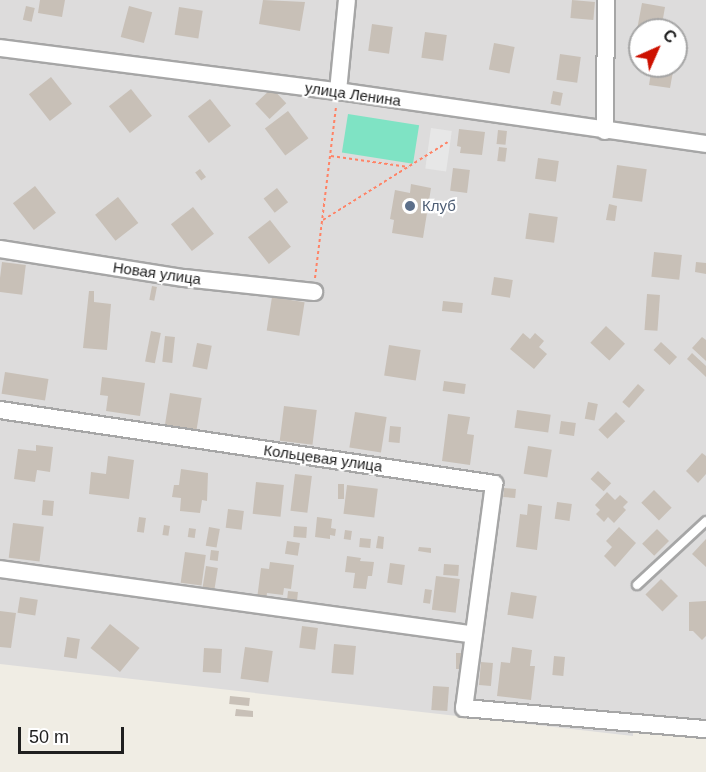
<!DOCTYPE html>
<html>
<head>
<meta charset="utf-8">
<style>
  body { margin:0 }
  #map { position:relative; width:706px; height:772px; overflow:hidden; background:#f0ede4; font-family:Arial,sans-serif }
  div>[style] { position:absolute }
  .residential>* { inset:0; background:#dddcdc }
  .pitch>* { inset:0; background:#7fe3c4; transform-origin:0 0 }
  .parking>* { inset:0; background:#e7e7e7; transform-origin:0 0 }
  .building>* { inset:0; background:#c8c0b7; transform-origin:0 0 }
  .path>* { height:2px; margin-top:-1px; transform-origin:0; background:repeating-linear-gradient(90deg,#ff8366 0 3px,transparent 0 6px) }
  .roads { filter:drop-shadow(2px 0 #a6a6a6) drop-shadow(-2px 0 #a6a6a6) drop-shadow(0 2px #a6a6a6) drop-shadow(0 -2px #a6a6a6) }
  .service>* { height:8px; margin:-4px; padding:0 4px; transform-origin:4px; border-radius:4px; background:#fff }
  .minor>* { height:16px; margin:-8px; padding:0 8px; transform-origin:8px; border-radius:8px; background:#fff }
  .dots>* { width:16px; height:16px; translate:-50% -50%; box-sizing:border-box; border:3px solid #fff; border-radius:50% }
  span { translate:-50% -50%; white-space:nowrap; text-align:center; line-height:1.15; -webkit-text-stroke:4.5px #fff; paint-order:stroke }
  .street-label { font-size:15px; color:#1f1f1f }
  .service-label { font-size:15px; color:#4e5e75 }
  .left { translate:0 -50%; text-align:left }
  .north { position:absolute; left:628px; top:18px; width:60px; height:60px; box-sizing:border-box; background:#fff; border:2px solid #a5a5a5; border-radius:50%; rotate:45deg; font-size:16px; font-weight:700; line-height:24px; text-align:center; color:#1f1f1f }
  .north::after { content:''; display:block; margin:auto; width:21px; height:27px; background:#cd1100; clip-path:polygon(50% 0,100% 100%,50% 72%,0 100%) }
  .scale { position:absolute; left:18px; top:727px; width:106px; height:27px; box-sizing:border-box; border:3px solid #1f1f1f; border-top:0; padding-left:8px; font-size:18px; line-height:21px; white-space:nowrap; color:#1f1f1f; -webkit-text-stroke:4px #fff; paint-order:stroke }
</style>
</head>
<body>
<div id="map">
  <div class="residential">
    <div style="clip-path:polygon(evenodd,0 0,706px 0,706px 724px,633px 717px,633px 736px,0 664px,0 0,640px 30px,676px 30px,676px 66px,640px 66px,640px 30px)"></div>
  </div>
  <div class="pitch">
    <div style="left:348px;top:114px;width:72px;height:39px;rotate:9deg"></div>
  </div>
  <div class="parking">
    <div style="left:431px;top:128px;width:21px;height:41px;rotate:8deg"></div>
  </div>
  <div class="building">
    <div style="clip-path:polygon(40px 0,65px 0,62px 17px,38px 13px)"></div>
    <div style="clip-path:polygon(263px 0,305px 2px,300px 31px,259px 24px)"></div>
    <div style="left:572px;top:0;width:23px;height:18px;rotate:5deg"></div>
    <div style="clip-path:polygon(642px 3px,665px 7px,661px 30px,640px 30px,640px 36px,636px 35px)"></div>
    <div style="left:26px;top:6px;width:9px;height:14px;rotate:13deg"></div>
    <div style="left:129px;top:6px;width:24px;height:32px;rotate:15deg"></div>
    <div style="left:179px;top:7px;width:24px;height:28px;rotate:9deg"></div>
    <div style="left:372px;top:24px;width:21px;height:27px;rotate:8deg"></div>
    <div style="left:425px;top:32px;width:22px;height:26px;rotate:8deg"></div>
    <div style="left:494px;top:43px;width:21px;height:27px;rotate:11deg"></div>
    <div style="left:560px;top:54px;width:21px;height:26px;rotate:8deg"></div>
    <div style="clip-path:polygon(652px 66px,674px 66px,670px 88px,649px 85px)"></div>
    <div style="left:51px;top:77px;width:34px;height:28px;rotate:52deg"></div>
    <div style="left:272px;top:88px;width:21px;height:23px;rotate:47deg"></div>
    <div style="left:131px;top:89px;width:34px;height:28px;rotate:52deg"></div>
    <div style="left:553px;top:91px;width:10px;height:13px;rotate:11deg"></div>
    <div style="left:210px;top:99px;width:34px;height:28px;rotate:52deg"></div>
    <div style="left:288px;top:111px;width:34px;height:29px;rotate:53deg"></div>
    <div style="clip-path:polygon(459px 129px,485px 132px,482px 155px,460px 153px,461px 147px,457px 146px)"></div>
    <div style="left:498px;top:130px;width:9px;height:14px;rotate:6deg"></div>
    <div style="left:499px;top:147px;width:8px;height:14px;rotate:7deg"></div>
    <div style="left:538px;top:158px;width:21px;height:21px;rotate:8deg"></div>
    <div style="left:617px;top:165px;width:30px;height:33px;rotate:8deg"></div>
    <div style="left:453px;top:168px;width:17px;height:23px;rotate:7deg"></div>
    <div style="left:200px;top:169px;width:10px;height:6px;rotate:53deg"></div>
    <div style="clip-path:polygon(411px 184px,431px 188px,423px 238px,392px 233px,394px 220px,390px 219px,395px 190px,410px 193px)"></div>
    <div style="left:35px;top:186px;width:34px;height:28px;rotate:52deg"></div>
    <div style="left:277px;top:188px;width:18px;height:17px;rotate:52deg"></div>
    <div style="left:118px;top:197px;width:33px;height:29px;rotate:52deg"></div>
    <div style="clip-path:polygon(609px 204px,617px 206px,615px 221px,606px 220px)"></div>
    <div style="left:193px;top:207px;width:34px;height:28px;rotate:52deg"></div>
    <div style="left:529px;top:213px;width:29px;height:26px;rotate:8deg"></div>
    <div style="left:270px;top:220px;width:34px;height:28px;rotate:52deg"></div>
    <div style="left:654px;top:252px;width:28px;height:25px;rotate:6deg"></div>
    <div style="left:2px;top:262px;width:24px;height:30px;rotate:7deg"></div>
    <div style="clip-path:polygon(696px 262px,706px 263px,706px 274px,695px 272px)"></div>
    <div style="left:494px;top:277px;width:19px;height:18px;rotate:9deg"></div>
    <div style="left:152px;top:286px;width:5px;height:14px;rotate:11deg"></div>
    <div style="clip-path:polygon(89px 291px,94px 291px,94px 302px,111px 304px,107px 350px,83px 348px)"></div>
    <div style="left:647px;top:294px;width:13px;height:36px;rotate:4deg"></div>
    <div style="left:272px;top:297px;width:33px;height:34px;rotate:9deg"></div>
    <div style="left:443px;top:301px;width:20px;height:10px;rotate:6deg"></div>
    <div style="left:606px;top:326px;width:26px;height:23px;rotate:43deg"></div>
    <div style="left:151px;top:331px;width:10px;height:31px;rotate:11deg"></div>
    <div style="clip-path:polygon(523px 333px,530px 339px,535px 333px,544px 341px,539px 347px,547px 354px,534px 369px,510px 349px)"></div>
    <div style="left:165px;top:336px;width:10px;height:26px;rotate:6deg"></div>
    <div style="clip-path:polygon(702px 337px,706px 340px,706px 361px,692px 348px)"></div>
    <div style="left:661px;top:342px;width:22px;height:11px;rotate:43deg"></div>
    <div style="left:197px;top:343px;width:15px;height:24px;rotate:11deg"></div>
    <div style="left:389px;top:345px;width:32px;height:31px;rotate:9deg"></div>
    <div style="clip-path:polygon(692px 353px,706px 366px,706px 377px,687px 359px)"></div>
    <div style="left:5px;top:372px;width:44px;height:22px;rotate:9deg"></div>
    <div style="clip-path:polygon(102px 377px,145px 383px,140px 416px,106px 411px,108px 396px,100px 395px)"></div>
    <div style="left:444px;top:381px;width:22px;height:10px;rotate:8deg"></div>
    <div style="left:638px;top:384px;width:9px;height:24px;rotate:41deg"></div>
    <div style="left:170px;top:393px;width:32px;height:34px;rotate:9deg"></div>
    <div style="left:588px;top:402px;width:10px;height:17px;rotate:11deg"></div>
    <div style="left:284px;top:406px;width:33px;height:35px;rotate:7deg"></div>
    <div style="left:517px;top:410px;width:34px;height:18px;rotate:8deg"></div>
    <div style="left:355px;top:412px;width:32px;height:36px;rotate:9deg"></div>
    <div style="left:616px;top:412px;width:13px;height:25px;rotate:45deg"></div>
    <div style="clip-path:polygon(448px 414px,470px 417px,467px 434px,474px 435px,470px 465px,442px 461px)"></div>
    <div style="left:561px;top:421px;width:15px;height:13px;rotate:8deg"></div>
    <div style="left:390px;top:426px;width:11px;height:16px;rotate:5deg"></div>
    <div style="clip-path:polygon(36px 445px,53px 447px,50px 472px,37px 470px,35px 482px,14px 479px,18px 449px,36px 451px)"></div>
    <div style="left:528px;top:446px;width:24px;height:28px;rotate:9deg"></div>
    <div style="clip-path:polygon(702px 453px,706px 456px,706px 474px,698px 483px,686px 471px)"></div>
    <div style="clip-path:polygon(108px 456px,134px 460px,129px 499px,89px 494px,91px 472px,106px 474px)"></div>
    <div style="clip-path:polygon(181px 469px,208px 473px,207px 501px,202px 500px,200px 513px,180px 511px,181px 498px,172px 497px,174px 485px,179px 485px)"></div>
    <div style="left:598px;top:471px;width:18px;height:11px;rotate:43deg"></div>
    <div style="left:295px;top:474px;width:17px;height:37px;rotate:7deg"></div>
    <div style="left:256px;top:482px;width:28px;height:32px;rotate:6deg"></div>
    <div style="left:338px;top:484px;width:6px;height:15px"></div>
    <div style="left:347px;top:485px;width:31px;height:29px;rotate:7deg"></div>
    <div style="left:504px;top:488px;width:12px;height:9px;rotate:5deg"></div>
    <div style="left:654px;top:490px;width:25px;height:18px;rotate:45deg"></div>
    <div style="clip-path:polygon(607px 492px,615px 500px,620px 495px,628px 502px,623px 507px,626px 510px,614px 523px,608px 517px,604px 522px,596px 514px,600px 510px,595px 505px)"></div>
    <div style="left:43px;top:500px;width:11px;height:15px;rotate:5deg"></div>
    <div style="left:557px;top:502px;width:15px;height:17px;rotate:8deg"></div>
    <div style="clip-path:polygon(528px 504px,542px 506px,537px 550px,516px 547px,520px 514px,527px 515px)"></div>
    <div style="left:228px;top:509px;width:16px;height:19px;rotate:7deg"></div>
    <div style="left:139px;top:517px;width:7px;height:15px;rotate:8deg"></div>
    <div style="clip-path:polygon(317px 517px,332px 519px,331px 528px,336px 529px,335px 536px,330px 535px,330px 539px,315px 537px)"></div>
    <div style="left:13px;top:523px;width:31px;height:35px;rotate:7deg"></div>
    <div style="left:164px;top:525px;width:6px;height:10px;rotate:9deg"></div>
    <div style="left:294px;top:526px;width:13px;height:11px;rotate:4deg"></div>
    <div style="left:209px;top:527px;width:11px;height:19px;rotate:10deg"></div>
    <div style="clip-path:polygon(619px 527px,636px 543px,615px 567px,604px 556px,612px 547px,606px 541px)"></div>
    <div style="left:189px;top:528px;width:7px;height:9px;rotate:8deg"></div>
    <div style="left:657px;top:529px;width:17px;height:21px;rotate:45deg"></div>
    <div style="left:345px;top:530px;width:7px;height:9px;rotate:8deg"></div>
    <div style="clip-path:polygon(378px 536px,384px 537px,383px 549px,376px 548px)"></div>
    <div style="left:360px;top:538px;width:11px;height:9px;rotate:5deg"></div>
    <div style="clip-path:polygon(706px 539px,706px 567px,692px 554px)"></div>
    <div style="left:287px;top:541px;width:13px;height:13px;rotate:9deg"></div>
    <div style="clip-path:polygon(419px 547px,431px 548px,431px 553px,418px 551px)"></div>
    <div style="left:211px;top:550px;width:8px;height:10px;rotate:7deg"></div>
    <div style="left:185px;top:552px;width:21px;height:31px;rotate:8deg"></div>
    <div style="clip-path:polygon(347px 556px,361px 558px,360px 561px,374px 562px,372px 576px,368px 576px,366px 589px,353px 588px,355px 573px,345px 572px)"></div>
    <div style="clip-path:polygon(270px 562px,294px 565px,291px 589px,284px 588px,283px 595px,267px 593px,266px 600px,257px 599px,261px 568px,269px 569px)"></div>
    <div style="left:390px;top:563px;width:15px;height:20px;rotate:8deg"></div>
    <div style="left:444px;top:564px;width:15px;height:11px;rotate:4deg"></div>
    <div style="left:206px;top:566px;width:12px;height:22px;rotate:9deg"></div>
    <div style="left:436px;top:576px;width:24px;height:34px;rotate:7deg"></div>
    <div style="left:661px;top:579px;width:24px;height:22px;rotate:45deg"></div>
    <div style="left:425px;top:589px;width:7px;height:14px;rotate:8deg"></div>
    <div style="left:288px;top:591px;width:10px;height:12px;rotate:6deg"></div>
    <div style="left:511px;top:592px;width:26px;height:23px;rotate:9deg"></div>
    <div style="left:20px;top:597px;width:18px;height:16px;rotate:9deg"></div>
    <div style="clip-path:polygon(706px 601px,706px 636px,702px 640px,693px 631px,689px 631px,689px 602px)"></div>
    <div style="clip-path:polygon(0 611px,16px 613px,11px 648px,0 647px)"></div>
    <div style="left:110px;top:624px;width:38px;height:31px;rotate:39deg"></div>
    <div style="left:302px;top:626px;width:16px;height:22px;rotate:7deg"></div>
    <div style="left:67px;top:637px;width:13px;height:20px;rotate:9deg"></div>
    <div style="left:334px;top:644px;width:22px;height:29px;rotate:5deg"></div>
    <div style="left:245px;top:647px;width:28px;height:32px;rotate:8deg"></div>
    <div style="clip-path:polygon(512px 647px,532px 650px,530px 666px,535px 666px,531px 700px,497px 696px,501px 662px,510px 663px)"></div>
    <div style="left:204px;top:648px;width:18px;height:24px;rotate:3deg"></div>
    <div style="left:456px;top:653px;width:5px;height:16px"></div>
    <div style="left:554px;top:656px;width:11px;height:19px;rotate:5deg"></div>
    <div style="left:481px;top:662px;width:12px;height:23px;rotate:5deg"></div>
    <div style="left:433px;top:686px;width:16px;height:24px;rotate:4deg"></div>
    <div style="left:230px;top:696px;width:20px;height:8px;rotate:6deg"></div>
    <div style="clip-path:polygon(236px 709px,253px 711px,253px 717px,235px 716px)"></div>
  </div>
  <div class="path">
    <div style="left:331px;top:156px;width:78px;rotate:8.1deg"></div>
    <div style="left:323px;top:220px;width:147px;rotate:-32deg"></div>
    <div style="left:315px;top:278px;width:172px;rotate:-83deg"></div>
  </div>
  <div class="roads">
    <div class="service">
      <div style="left:637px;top:585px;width:94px;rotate:-42.8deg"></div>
    </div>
    <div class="minor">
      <div style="left:0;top:48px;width:341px;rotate:7.3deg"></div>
      <div style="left:338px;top:91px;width:372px;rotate:8.2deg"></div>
      <div style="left:338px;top:91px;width:91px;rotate:-84.4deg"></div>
      <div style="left:605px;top:131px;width:131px;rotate:-89.6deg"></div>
      <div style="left:0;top:249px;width:186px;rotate:9deg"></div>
      <div style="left:184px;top:278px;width:131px;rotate:6.1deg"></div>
      <div style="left:0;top:410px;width:500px;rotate:8.5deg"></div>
      <div style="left:494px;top:484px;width:226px;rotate:97.6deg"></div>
      <div style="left:464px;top:708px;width:243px;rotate:5deg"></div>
      <div style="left:0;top:569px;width:478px;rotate:7.9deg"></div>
    </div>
  </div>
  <div class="dots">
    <div style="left:410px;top:206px;background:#5c6f8a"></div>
  </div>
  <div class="street-label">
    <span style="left:353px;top:94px;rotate:8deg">улица Ленина</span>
    <span style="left:157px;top:273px;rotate:8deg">Новая улица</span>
    <span style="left:323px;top:458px;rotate:8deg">Кольцевая улица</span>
  </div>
  <div class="service-label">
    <span class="left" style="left:422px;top:206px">Клуб</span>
  </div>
  <div class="north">С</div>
  <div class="scale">50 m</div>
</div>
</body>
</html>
